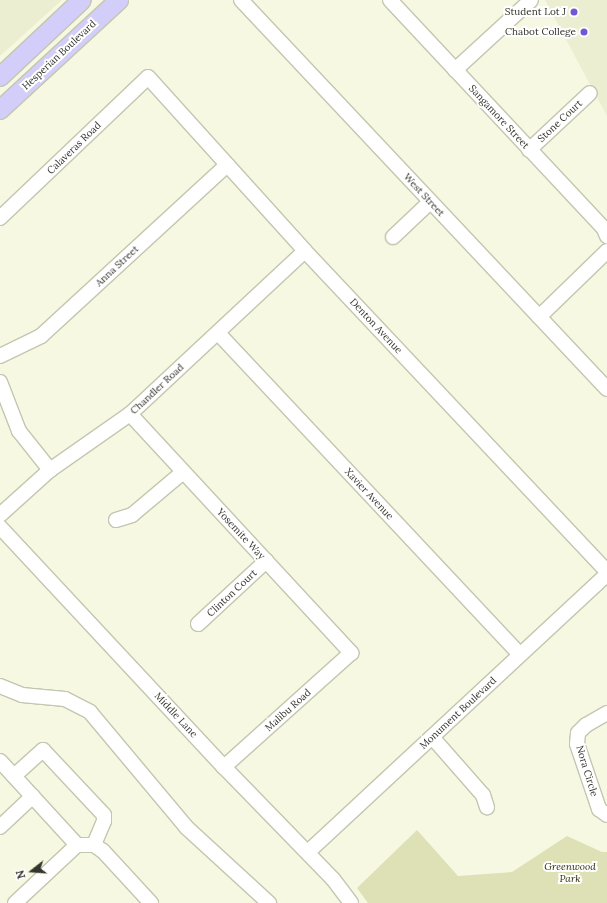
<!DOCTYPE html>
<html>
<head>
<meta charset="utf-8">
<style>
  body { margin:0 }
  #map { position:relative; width:607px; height:903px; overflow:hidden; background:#f6f8e2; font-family:Lora,serif }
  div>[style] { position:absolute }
  .built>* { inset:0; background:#eceed1 }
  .green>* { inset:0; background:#dee1b5 }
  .roads { filter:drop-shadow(1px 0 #c4c6b0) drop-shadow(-1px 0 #c4c6b0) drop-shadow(0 1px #c4c6b0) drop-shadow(0 -1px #c4c6b0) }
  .minor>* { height:14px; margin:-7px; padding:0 7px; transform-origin:7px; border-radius:7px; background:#fff }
  .major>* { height:18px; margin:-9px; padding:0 9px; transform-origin:9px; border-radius:9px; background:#d3cef9 }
  .dots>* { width:11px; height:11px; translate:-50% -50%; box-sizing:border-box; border:2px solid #fff; border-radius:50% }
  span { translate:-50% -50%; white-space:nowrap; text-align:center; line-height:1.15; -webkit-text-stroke:4px #fff; paint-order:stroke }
  .poi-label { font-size:10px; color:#33342b }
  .right { translate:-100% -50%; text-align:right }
  .street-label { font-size:10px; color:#33342b }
  .park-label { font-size:10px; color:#2e2f0b; font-style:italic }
  .north { position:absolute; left:12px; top:851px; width:40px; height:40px; -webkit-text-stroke:3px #fff; paint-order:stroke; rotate:253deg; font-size:11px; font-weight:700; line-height:16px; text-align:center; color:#33342b }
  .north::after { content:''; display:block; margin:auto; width:14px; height:18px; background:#33342b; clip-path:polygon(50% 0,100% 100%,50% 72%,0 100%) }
</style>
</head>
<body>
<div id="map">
  <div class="built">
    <div style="clip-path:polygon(0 0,62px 0,0 56px)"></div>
    <div style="clip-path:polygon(545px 0,607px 0,607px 116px,579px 64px)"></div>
  </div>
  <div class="green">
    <div style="clip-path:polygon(417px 830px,458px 876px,512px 872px,567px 836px,602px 852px,607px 852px,607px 903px,368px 903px,357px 888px)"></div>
  </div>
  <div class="roads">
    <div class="minor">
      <div style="left:241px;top:0;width:534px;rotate:46.74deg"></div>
      <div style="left:390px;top:0;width:313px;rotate:46.9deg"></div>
      <div style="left:604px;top:229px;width:8px;rotate:67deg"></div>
      <div style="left:455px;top:70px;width:103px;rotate:-42.6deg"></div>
      <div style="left:529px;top:150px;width:83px;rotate:-43.1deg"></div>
      <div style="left:0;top:218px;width:204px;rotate:-43.6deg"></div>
      <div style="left:148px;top:77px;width:234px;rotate:47.9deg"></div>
      <div style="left:305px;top:251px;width:440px;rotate:46.7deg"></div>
      <div style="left:393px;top:237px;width:51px;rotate:-43.4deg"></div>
      <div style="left:539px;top:317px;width:95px;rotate:-44.1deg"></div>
      <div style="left:218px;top:333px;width:441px;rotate:46.8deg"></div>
      <div style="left:0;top:356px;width:46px;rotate:-26deg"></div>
      <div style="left:41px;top:336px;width:253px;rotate:-42.6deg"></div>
      <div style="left:0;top:382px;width:53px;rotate:68.8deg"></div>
      <div style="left:19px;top:431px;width:50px;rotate:51.5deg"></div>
      <div style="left:130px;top:414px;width:326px;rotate:47.2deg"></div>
      <div style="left:351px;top:653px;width:171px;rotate:138.1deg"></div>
      <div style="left:0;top:515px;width:67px;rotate:-42deg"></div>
      <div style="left:50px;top:470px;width:98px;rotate:-35deg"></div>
      <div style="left:130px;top:414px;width:239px;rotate:-43deg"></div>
      <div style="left:116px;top:520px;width:17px;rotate:-17deg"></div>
      <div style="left:132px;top:515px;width:67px;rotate:-40.1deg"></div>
      <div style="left:0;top:527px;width:328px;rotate:47deg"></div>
      <div style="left:224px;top:767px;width:156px;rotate:45.8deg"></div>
      <div style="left:333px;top:879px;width:30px;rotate:53deg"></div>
      <div style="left:198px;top:624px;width:93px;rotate:-42.8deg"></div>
      <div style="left:0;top:686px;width:24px;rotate:22deg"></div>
      <div style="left:22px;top:695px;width:43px;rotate:5.3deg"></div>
      <div style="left:65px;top:699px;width:28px;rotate:27deg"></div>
      <div style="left:90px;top:712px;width:150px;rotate:50.1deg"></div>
      <div style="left:186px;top:827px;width:113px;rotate:42.5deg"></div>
      <div style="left:607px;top:713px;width:24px;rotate:150deg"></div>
      <div style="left:586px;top:725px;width:11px;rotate:135deg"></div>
      <div style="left:578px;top:733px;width:11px;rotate:95deg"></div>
      <div style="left:577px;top:744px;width:69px;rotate:71.3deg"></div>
      <div style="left:599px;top:809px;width:10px;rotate:37deg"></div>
      <div style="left:432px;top:737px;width:77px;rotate:48.7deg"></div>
      <div style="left:483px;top:795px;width:13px;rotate:72deg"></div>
      <div style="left:0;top:761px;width:114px;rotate:47.5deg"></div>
      <div style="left:77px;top:845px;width:17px"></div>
      <div style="left:94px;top:845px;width:11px;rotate:34deg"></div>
      <div style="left:103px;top:851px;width:71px;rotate:47.3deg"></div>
      <div style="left:14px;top:776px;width:39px;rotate:-42deg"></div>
      <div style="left:43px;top:750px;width:89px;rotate:46.8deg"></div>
      <div style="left:104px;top:815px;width:6px;rotate:90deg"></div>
      <div style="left:104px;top:821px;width:26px;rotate:113deg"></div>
      <div style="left:0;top:827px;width:45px;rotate:-43.2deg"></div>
      <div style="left:308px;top:852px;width:408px;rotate:-42.9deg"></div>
      <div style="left:15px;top:903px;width:85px;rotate:-43.1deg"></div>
    </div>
    <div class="major">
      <div style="left:0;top:77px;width:112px;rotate:-43.2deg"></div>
      <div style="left:0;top:110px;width:162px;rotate:-42.7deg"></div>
    </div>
  </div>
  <div class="dots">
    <div style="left:574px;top:12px;background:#7258d2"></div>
    <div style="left:584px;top:32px;background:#7258d2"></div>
  </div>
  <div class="poi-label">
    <span class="right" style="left:566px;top:12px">Student Lot J</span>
    <span class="right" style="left:576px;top:32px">Chabot College</span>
  </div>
  <div class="street-label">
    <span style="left:59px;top:55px;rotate:-43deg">Hesperian Boulevard</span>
    <span style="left:499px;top:117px;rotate:47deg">Sangamore Street</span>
    <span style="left:560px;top:121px;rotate:-43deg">Stone Court</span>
    <span style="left:74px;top:148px;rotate:-44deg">Calaveras Road</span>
    <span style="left:424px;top:195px;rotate:47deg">West Street</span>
    <span style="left:117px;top:266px;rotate:-43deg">Anna Street</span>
    <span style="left:376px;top:326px;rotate:47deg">Denton Avenue</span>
    <span style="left:157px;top:389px;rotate:-43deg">Chandler Road</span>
    <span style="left:369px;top:494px;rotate:47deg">Xavier Avenue</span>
    <span style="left:241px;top:534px;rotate:47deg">Yosemite Way</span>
    <span style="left:232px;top:593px;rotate:-43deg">Clinton Court</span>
    <span style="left:288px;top:710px;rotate:-42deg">Malibu Road</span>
    <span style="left:458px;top:713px;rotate:-43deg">Monument Boulevard</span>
    <span style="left:176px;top:715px;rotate:47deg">Middle Lane</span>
    <span style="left:587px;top:771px;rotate:73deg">Nora Circle</span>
  </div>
  <div class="park-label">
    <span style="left:570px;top:872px">Greenwood<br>Park</span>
  </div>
  <div class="north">N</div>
</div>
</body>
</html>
